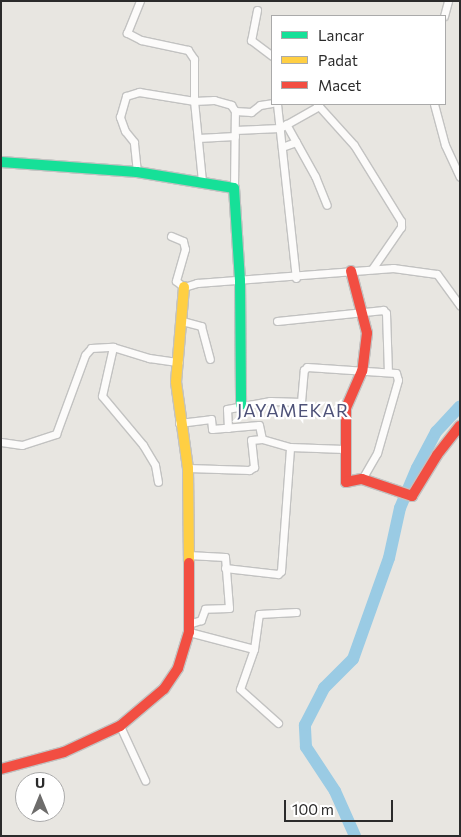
<!DOCTYPE html>
<html>
<head>
<meta charset="utf-8">
<style>
  body { margin:0 }
  #map { position:relative; width:461px; height:837px; overflow:hidden; background:#e8e6e1; font-family:Commissioner,sans-serif }
  div>[style] { position:absolute }
  .river>* { height:12px; margin:-6px; padding:0 6px; transform-origin:6px; border-radius:6px; background:#9acbe4 }
  .roads { filter:drop-shadow(1px 0 #c2c2c1) drop-shadow(-1px 0 #c2c2c1) drop-shadow(0 1px #c2c2c1) drop-shadow(0 -1px #c2c2c1) }
  .street>* { height:7px; margin:-3.5px; padding:0 3.5px; transform-origin:3.5px; border-radius:3.5px; background:#fcfbfa }
  .fast>* { height:10px; margin:-5px; padding:0 5px; transform-origin:5px; border-radius:5px; background:#16e098 }
  .slow>* { height:10px; margin:-5px; padding:0 5px; transform-origin:5px; border-radius:5px; background:#ffcf43 }
  .jam>* { height:10px; margin:-5px; padding:0 5px; transform-origin:5px; border-radius:5px; background:#f24e42 }
  span { translate:-50% -50%; white-space:nowrap; text-align:center; line-height:1.15; -webkit-text-stroke:4.5px #fff; paint-order:stroke }
  .quarter-label { font-size:18px; color:#4e5278; letter-spacing:1px }
  .frame { position:absolute; inset:0; border:2px solid #2b2b2b; pointer-events:none }
  .legend { position:absolute; left:271px; top:15px; width:175px; height:90px; box-sizing:border-box; background:#fff; border:1px solid #aaa; margin:0; padding:6px 9px; list-style:none; font-size:15px; color:#2b2b2b }
  .legend li { display:flex; align-items:center; gap:10px; height:25px }
  .legend b { width:25px; border:1px solid #aaa }
  .north { position:absolute; left:15px; top:772px; width:50px; height:50px; box-sizing:border-box; background:#fff; border:1px solid #aaa; border-radius:50%; rotate:0deg; font-size:14px; font-weight:700; line-height:20px; text-align:center; color:#2b2b2b }
  .north::after { content:''; display:block; margin:auto; width:18px; height:22px; background:#6d6c6b; clip-path:polygon(50% 0,100% 100%,50% 72%,0 100%) }
  .scale { position:absolute; left:284px; top:800px; width:109px; height:22px; box-sizing:border-box; border:2px solid #2b2b2b; border-top:0; padding-left:6px; font-size:15px; line-height:18px; white-space:nowrap; color:#2b2b2b; -webkit-text-stroke:4px #fff; paint-order:stroke }
</style>
</head>
<body>
<div id="map">
  <div class="river">
    <div style="left:355px;top:836px;width:49px;rotate:-114deg"></div>
    <div style="left:335px;top:791px;width:53px;rotate:-123.4deg"></div>
    <div style="left:306px;top:747px;width:22px;rotate:-93deg"></div>
    <div style="left:305px;top:725px;width:42px;rotate:-62.8deg"></div>
    <div style="left:324px;top:688px;width:41px;rotate:-45deg"></div>
    <div style="left:353px;top:659px;width:107px;rotate:-70.4deg"></div>
    <div style="left:389px;top:558px;width:51px;rotate:-77.6deg"></div>
    <div style="left:400px;top:508px;width:43px;rotate:-67deg"></div>
    <div style="left:417px;top:468px;width:41px;rotate:-62.2deg"></div>
    <div style="left:436px;top:432px;width:35px;rotate:-47deg"></div>
  </div>
  <div class="roads">
    <div class="street">
      <div style="left:257px;top:10px;width:31px;rotate:101deg"></div>
      <div style="left:251px;top:40px;width:26px;rotate:37deg"></div>
      <div style="left:444px;top:16px;width:16px;rotate:-75deg"></div>
      <div style="left:277px;top:104px;width:175px;rotate:83.8deg"></div>
      <div style="left:317px;top:104px;width:55px;rotate:47.9deg"></div>
      <div style="left:354px;top:145px;width:89px;rotate:58.3deg"></div>
      <div style="left:401px;top:221px;width:6px;rotate:90deg"></div>
      <div style="left:401px;top:227px;width:51px;rotate:124.6deg"></div>
      <div style="left:434px;top:104px;width:42px;rotate:75deg"></div>
      <div style="left:445px;top:145px;width:35px;rotate:65deg"></div>
      <div style="left:286px;top:124px;width:60px;rotate:60.9deg"></div>
      <div style="left:315px;top:176px;width:31px;rotate:68deg"></div>
      <div style="left:235px;top:130px;width:45px;rotate:-2.5deg"></div>
      <div style="left:280px;top:128px;width:45px;rotate:-29.4deg"></div>
      <div style="left:198px;top:138px;width:37px;rotate:-3deg"></div>
      <div style="left:282px;top:147px;width:15px;rotate:-20deg"></div>
      <div style="left:137px;top:172px;width:30px;rotate:-96deg"></div>
      <div style="left:134px;top:142px;width:14px;rotate:-129deg"></div>
      <div style="left:125px;top:131px;width:15px;rotate:-110deg"></div>
      <div style="left:120px;top:117px;width:22px;rotate:-74deg"></div>
      <div style="left:126px;top:96px;width:14px;rotate:-17deg"></div>
      <div style="left:139px;top:92px;width:56px;rotate:9.3deg"></div>
      <div style="left:194px;top:101px;width:42px;rotate:-90deg"></div>
      <div style="left:194px;top:59px;width:11px;rotate:-124deg"></div>
      <div style="left:188px;top:50px;width:48px;rotate:-168deg"></div>
      <div style="left:141px;top:40px;width:16px;rotate:-153deg"></div>
      <div style="left:127px;top:33px;width:35px;rotate:-68deg"></div>
      <div style="left:202px;top:181px;width:80px;rotate:-95.7deg"></div>
      <div style="left:194px;top:101px;width:20px;rotate:-3deg"></div>
      <div style="left:214px;top:100px;width:18px;rotate:16deg"></div>
      <div style="left:231px;top:105px;width:7px;rotate:56deg"></div>
      <div style="left:234px;top:188px;width:77px;rotate:-89.3deg"></div>
      <div style="left:235px;top:111px;width:16px;rotate:4deg"></div>
      <div style="left:251px;top:112px;width:11px;rotate:-38deg"></div>
      <div style="left:260px;top:105px;width:12px;rotate:-9deg"></div>
      <div style="left:171px;top:236px;width:13px;rotate:23deg"></div>
      <div style="left:183px;top:241px;width:8px;rotate:76deg"></div>
      <div style="left:185px;top:249px;width:33px;rotate:106deg"></div>
      <div style="left:176px;top:281px;width:10px;rotate:37deg"></div>
      <div style="left:184px;top:287px;width:14px;rotate:-17deg"></div>
      <div style="left:197px;top:283px;width:197px;rotate:-4.4deg"></div>
      <div style="left:393px;top:268px;width:44px;rotate:7.8deg"></div>
      <div style="left:437px;top:274px;width:39px;rotate:54deg"></div>
      <div style="left:182px;top:321px;width:20px;rotate:15deg"></div>
      <div style="left:201px;top:326px;width:34px;rotate:75deg"></div>
      <div style="left:277px;top:321px;width:107px;rotate:-5.9deg"></div>
      <div style="left:383px;top:310px;width:4px;rotate:45deg"></div>
      <div style="left:386px;top:313px;width:59px;rotate:88.1deg"></div>
      <div style="left:113px;top:347px;width:50px;rotate:102.7deg"></div>
      <div style="left:102px;top:396px;width:64px;rotate:50.1deg"></div>
      <div style="left:143px;top:445px;width:23px;rotate:59deg"></div>
      <div style="left:155px;top:465px;width:17px;rotate:80deg"></div>
      <div style="left:179px;top:423px;width:32px;rotate:-7deg"></div>
      <div style="left:211px;top:419px;width:10px;rotate:84deg"></div>
      <div style="left:212px;top:429px;width:47px;rotate:-4.9deg"></div>
      <div style="left:259px;top:425px;width:14px;rotate:78deg"></div>
      <div style="left:262px;top:439px;width:29px;rotate:16deg"></div>
      <div style="left:290px;top:447px;width:54px;rotate:2.1deg"></div>
      <div style="left:228px;top:428px;width:19px;rotate:-93deg"></div>
      <div style="left:227px;top:409px;width:44px;rotate:-10.5deg"></div>
      <div style="left:270px;top:401px;width:31px;rotate:2deg"></div>
      <div style="left:301px;top:402px;width:32px;rotate:-85deg"></div>
      <div style="left:304px;top:370px;width:4px;rotate:-45deg"></div>
      <div style="left:307px;top:367px;width:89px;rotate:3.9deg"></div>
      <div style="left:396px;top:373px;width:7px;rotate:74deg"></div>
      <div style="left:398px;top:380px;width:76px;rotate:106deg"></div>
      <div style="left:377px;top:453px;width:30px;rotate:120deg"></div>
      <div style="left:1px;top:442px;width:21px;rotate:8deg"></div>
      <div style="left:22px;top:445px;width:36px;rotate:-18deg"></div>
      <div style="left:56px;top:434px;width:84px;rotate:-69.8deg"></div>
      <div style="left:85px;top:355px;width:9px;rotate:-49deg"></div>
      <div style="left:91px;top:348px;width:22px;rotate:-3deg"></div>
      <div style="left:113px;top:347px;width:38px;rotate:17deg"></div>
      <div style="left:149px;top:358px;width:30px;rotate:8deg"></div>
      <div style="left:188px;top:468px;width:61px;rotate:1.9deg"></div>
      <div style="left:249px;top:470px;width:6px;rotate:-31deg"></div>
      <div style="left:254px;top:467px;width:27px;rotate:-96deg"></div>
      <div style="left:251px;top:440px;width:11px;rotate:-5deg"></div>
      <div style="left:188px;top:555px;width:37px;rotate:3deg"></div>
      <div style="left:225px;top:557px;width:51px;rotate:85.5deg"></div>
      <div style="left:229px;top:608px;width:24px;rotate:178deg"></div>
      <div style="left:205px;top:609px;width:12px;rotate:110deg"></div>
      <div style="left:201px;top:620px;width:13px;rotate:162deg"></div>
      <div style="left:225px;top:568px;width:53px;rotate:6.5deg"></div>
      <div style="left:278px;top:574px;width:4px;rotate:-45deg"></div>
      <div style="left:281px;top:571px;width:124px;rotate:-85.8deg"></div>
      <div style="left:189px;top:632px;width:67px;rotate:14.7deg"></div>
      <div style="left:254px;top:649px;width:42px;rotate:109.3deg"></div>
      <div style="left:240px;top:689px;width:51px;rotate:41.8deg"></div>
      <div style="left:254px;top:649px;width:35px;rotate:-82deg"></div>
      <div style="left:259px;top:614px;width:37px;rotate:-3deg"></div>
      <div style="left:120px;top:726px;width:60px;rotate:65.2deg"></div>
    </div>
    <div class="fast">
      <div style="left:1px;top:162px;width:136px;rotate:4.2deg"></div>
      <div style="left:137px;top:172px;width:98px;rotate:9.4deg"></div>
      <div style="left:234px;top:188px;width:92px;rotate:86.3deg"></div>
      <div style="left:240px;top:280px;width:125px;rotate:89.5deg"></div>
    </div>
    <div class="slow">
      <div style="left:184px;top:287px;width:95px;rotate:94.8deg"></div>
      <div style="left:176px;top:382px;width:87px;rotate:82.1deg"></div>
      <div style="left:188px;top:468px;width:95px;rotate:89.4deg"></div>
    </div>
    <div class="jam">
      <div style="left:351px;top:271px;width:64px;rotate:75.5deg"></div>
      <div style="left:367px;top:333px;width:38px;rotate:97deg"></div>
      <div style="left:362px;top:371px;width:40px;rotate:113.4deg"></div>
      <div style="left:346px;top:408px;width:74px;rotate:90deg"></div>
      <div style="left:346px;top:482px;width:16px;rotate:-11deg"></div>
      <div style="left:362px;top:479px;width:53px;rotate:18.8deg"></div>
      <div style="left:412px;top:496px;width:48px;rotate:-58.6deg"></div>
      <div style="left:437px;top:455px;width:37px;rotate:-52deg"></div>
      <div style="left:1px;top:769px;width:65px;rotate:-15.1deg"></div>
      <div style="left:64px;top:752px;width:62px;rotate:-24.9deg"></div>
      <div style="left:120px;top:726px;width:57px;rotate:-40.1deg"></div>
      <div style="left:164px;top:689px;width:25px;rotate:-56deg"></div>
      <div style="left:178px;top:668px;width:38px;rotate:-73deg"></div>
      <div style="left:189px;top:632px;width:69px;rotate:-90deg"></div>
    </div>
  </div>
  <div class="quarter-label">
    <span style="left:293px;top:410px">JAYAMEKAR</span>
  </div>
  <div class="frame"></div>
  <ul class="legend">
  <li><b style="height:6px;background:#16e098"></b>Lancar</li>
  <li><b style="height:6px;background:#ffcf43"></b>Padat</li>
  <li><b style="height:6px;background:#f24e42"></b>Macet</li>
  </ul>
  <div class="north">U</div>
  <div class="scale">100 m</div>
</div>
</body>
</html>
